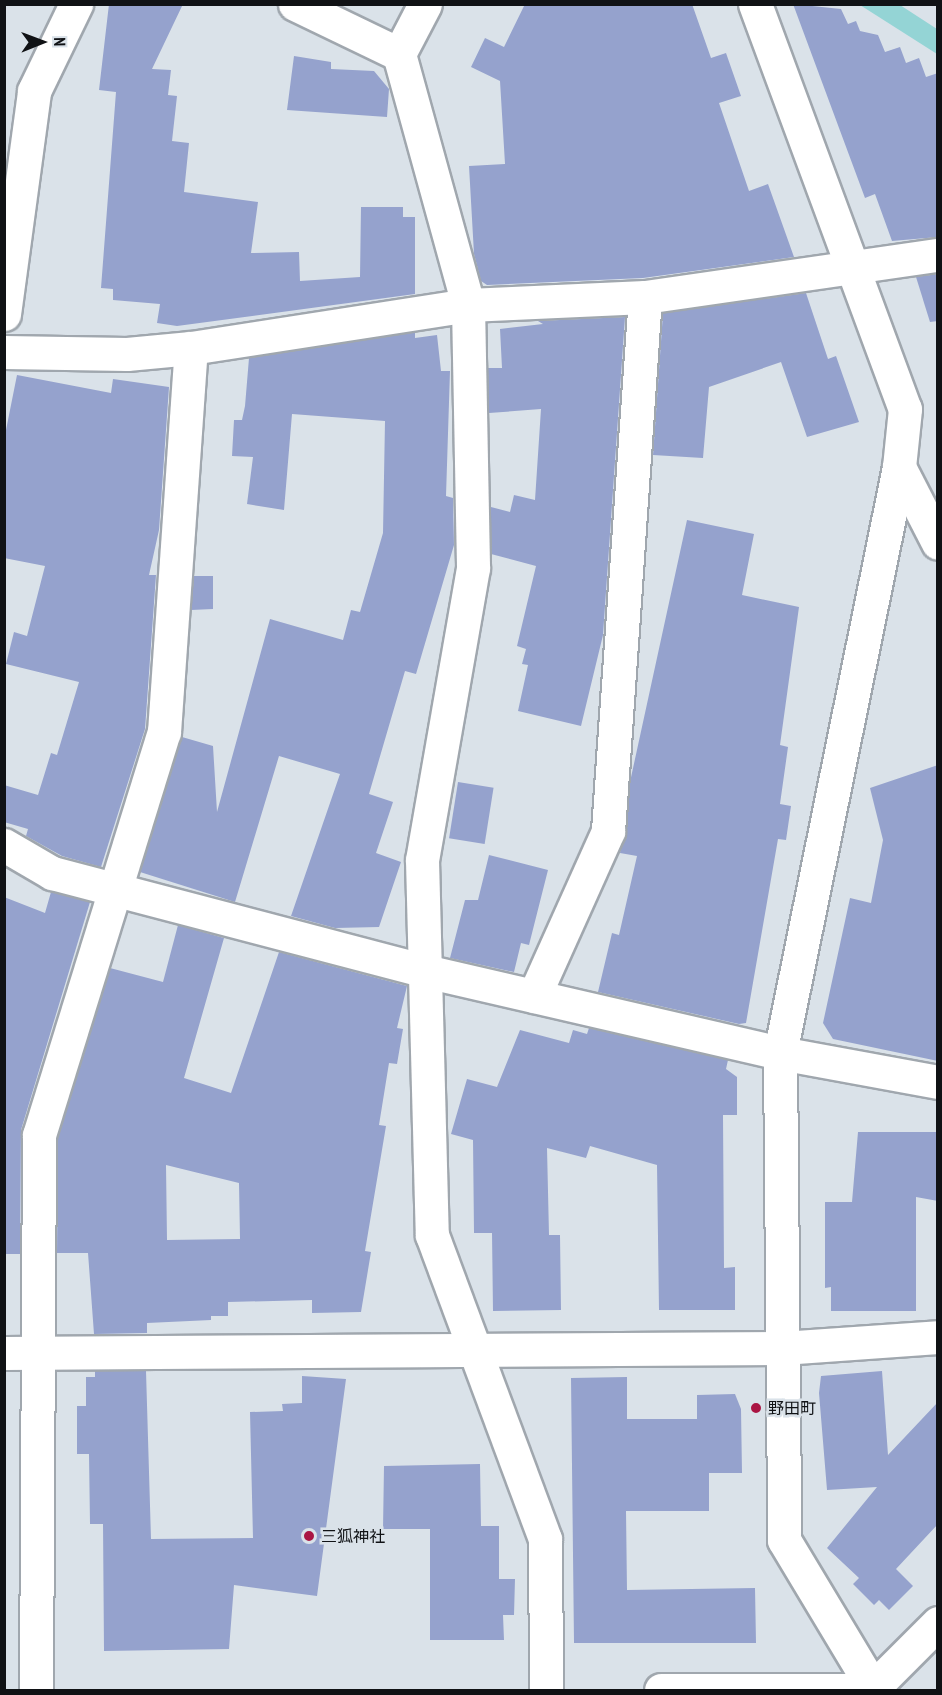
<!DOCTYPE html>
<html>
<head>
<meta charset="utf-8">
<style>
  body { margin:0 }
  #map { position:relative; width:942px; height:1695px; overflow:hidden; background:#dae2e9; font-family:"PT Sans Narrow","Noto Sans JP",sans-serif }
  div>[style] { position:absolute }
  .water>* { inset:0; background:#94d4d5 }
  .building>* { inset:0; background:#95a2cd; transform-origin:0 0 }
  .roads { filter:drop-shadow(2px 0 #a0a7ae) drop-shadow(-2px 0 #a0a7ae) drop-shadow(0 2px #a0a7ae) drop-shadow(0 -2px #a0a7ae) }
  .minor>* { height:33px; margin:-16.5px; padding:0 16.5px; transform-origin:16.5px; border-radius:16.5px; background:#fff }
  .major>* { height:33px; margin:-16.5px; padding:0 16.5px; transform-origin:16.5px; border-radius:16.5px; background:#fff }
  .dots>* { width:16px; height:16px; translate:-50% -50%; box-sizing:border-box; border:3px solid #dae2e9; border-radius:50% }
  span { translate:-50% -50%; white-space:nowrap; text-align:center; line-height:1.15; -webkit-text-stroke:5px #dae2e9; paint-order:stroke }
  .poi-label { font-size:16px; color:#101215 }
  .left { translate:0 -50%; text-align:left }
  .frame { position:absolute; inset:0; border:6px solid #101215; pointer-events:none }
  .north { position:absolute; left:12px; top:12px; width:60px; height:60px; -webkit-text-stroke:4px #dae2e9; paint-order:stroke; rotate:89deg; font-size:16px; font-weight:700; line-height:24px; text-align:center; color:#101215 }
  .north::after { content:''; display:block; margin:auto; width:21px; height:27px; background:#101215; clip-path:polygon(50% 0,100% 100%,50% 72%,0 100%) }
</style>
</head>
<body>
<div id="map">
  <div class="water">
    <div style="clip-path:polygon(860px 5px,900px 5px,937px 29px,937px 54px)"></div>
  </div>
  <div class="building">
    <div style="clip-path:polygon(109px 4px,183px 4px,152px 69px,171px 70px,168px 95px,177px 96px,172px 141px,189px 143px,184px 192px,258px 202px,251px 253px,299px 252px,300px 281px,360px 277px,361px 207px,403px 207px,403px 217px,415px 217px,415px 294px,177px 326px,157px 323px,160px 304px,113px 300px,113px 289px,101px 288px,116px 92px,99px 90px)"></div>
    <div style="clip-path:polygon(525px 4px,692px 4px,711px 58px,726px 53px,741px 96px,719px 103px,749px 191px,768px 184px,794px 257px,643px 278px,487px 285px,481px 281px,474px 254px,469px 166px,505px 164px,500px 81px,471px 67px,485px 38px,504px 47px)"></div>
    <div style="clip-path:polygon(793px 4px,841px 9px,848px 24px,856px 21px,860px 31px,878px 35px,885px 52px,900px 47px,906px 63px,919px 58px,926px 77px,938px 73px,938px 237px,892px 241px,875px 194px,865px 198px)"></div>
    <div style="clip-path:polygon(294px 56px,331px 62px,331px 69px,374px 71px,389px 89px,387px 117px,287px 110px)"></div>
    <div style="clip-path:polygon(938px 274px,938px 321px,930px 322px,916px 277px)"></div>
    <div style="clip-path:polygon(806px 293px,828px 359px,836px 356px,859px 422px,807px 437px,781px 362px,709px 387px,703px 458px,653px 455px,663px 313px)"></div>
    <div style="clip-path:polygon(625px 317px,603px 635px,581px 726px,518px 711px,528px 665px,522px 664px,526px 649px,517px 646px,536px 566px,491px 554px,491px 507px,510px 512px,514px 495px,535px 500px,541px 409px,489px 413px,488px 368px,502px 368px,500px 329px,543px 324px,538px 321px)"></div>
    <div style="clip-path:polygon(415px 332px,415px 338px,437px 335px,441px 371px,450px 371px,446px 496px,453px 498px,454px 545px,416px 674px,405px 671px,369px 794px,393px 802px,376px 853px,401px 862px,379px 927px,335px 928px,291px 916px,340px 774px,279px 756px,235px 902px,140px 872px,182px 737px,213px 746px,217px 812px,270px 619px,343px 640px,351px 610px,360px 612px,383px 533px,385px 421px,292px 414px,284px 510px,247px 504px,253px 457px,232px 456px,234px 420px,242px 420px,245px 406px,249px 358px)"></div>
    <div style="clip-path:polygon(17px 375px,111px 393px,113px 379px,169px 387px,159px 530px,149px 575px,156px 575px,145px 729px,101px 867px,62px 856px,26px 836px,28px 829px,4px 822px,4px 785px,38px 795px,51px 753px,57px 755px,79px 682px,6px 664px,14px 632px,27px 636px,45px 566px,4px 558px,4px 440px)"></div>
    <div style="clip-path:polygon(687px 520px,754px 534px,742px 595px,799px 607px,780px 745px,788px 747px,780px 804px,791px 806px,786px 840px,778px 839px,746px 1023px,739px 1024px,598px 992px,612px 933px,619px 935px,637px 856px,620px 853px,630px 782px)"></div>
    <div style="clip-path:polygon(194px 576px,213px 576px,213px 609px,191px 610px)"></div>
    <div style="clip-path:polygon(938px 765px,938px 1061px,833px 1039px,823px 1023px,850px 898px,871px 903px,883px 840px,870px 788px)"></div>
    <div style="left:458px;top:782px;width:36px;height:57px;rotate:9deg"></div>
    <div style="clip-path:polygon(489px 855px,548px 870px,529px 945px,521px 943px,514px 972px,450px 958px,465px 900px,478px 900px)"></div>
    <div style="clip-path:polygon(51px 892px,90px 902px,21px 1130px,20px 1254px,4px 1254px,4px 897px,45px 913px)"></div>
    <div style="clip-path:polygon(evenodd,178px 925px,224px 938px,184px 1078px,231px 1093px,279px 952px,407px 986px,397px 1028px,403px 1029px,397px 1064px,389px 1063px,379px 1125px,386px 1126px,365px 1251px,371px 1252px,361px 1312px,312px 1313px,312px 1300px,228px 1302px,228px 1316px,211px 1316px,211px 1320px,147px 1323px,147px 1333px,94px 1334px,88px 1253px,57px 1253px,58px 1138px,110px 968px,163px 982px,178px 925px,166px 1165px,239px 1183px,240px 1239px,167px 1240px,166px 1165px)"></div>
    <div style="clip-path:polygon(589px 1028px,728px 1060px,726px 1069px,737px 1077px,737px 1115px,723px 1115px,724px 1268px,735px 1267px,735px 1310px,659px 1310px,657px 1165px,590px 1146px,586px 1158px,547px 1148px,549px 1235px,560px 1235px,561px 1310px,493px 1311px,492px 1233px,474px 1233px,473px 1140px,451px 1134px,467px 1079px,497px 1087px,520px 1030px,569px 1043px,573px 1030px,587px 1034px)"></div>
    <div style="clip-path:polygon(858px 1132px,938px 1132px,938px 1201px,916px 1197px,916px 1311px,831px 1311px,831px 1287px,825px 1288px,825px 1202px,852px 1202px)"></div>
    <div style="clip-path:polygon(95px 1371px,146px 1371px,151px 1539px,253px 1538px,250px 1412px,283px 1411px,282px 1404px,302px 1403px,302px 1376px,346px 1379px,317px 1596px,234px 1585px,229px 1649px,104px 1651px,103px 1524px,90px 1524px,89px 1454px,77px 1454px,77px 1406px,86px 1406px,86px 1377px,95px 1377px)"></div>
    <div style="clip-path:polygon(882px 1371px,888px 1455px,938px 1402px,938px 1524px,896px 1569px,913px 1586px,889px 1610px,879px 1600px,874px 1605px,853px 1584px,859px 1578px,827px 1548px,877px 1487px,827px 1490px,819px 1393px,821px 1376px)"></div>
    <div style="clip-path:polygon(627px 1377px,627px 1419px,697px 1419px,697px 1395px,735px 1394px,741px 1409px,742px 1473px,709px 1473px,709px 1511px,626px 1511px,627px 1590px,755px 1588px,756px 1643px,574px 1643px,571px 1378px)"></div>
    <div style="clip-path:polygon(480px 1464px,481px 1526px,499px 1526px,499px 1579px,515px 1579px,514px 1615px,503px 1615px,504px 1640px,430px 1640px,430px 1529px,383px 1529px,384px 1466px)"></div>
  </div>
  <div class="roads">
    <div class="minor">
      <div style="left:295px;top:4px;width:115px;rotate:25.7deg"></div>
      <div style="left:399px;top:54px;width:260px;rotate:74.6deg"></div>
      <div style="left:468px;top:305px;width:263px;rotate:88.9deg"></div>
      <div style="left:473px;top:568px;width:296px;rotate:99.9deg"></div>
      <div style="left:422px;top:860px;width:375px;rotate:88.5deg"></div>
      <div style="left:432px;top:1235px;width:324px;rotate:69.6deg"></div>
      <div style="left:545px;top:1539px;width:151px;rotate:89.6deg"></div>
      <div style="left:755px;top:4px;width:432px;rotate:69.7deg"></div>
      <div style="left:905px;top:409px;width:58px;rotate:95.9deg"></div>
      <div style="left:899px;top:467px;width:598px;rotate:101.48deg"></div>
      <div style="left:780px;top:1053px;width:487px;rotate:89.5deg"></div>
      <div style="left:784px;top:1540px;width:173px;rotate:59deg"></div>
      <div style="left:873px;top:1688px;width:92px;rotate:-45deg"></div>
      <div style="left:399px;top:54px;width:56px;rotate:-62.5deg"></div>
      <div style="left:4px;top:314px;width:225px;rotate:-82.3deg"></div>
      <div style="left:34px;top:91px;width:97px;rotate:-64.2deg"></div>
      <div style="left:4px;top:352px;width:123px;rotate:0.9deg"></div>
      <div style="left:127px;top:354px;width:64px;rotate:-5.4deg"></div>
      <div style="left:191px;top:348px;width:280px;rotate:-8.8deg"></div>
      <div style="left:468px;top:305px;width:177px;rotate:-2.6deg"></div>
      <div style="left:645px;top:297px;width:296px;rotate:-8.2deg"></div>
      <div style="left:899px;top:467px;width:85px;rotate:62.8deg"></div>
      <div style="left:4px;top:845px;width:56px;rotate:30.3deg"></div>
      <div style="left:52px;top:873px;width:386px;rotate:14.7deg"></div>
      <div style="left:425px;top:971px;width:364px;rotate:13deg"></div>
      <div style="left:780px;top:1053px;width:161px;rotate:10.4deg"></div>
      <div style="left:534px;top:996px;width:181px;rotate:-65.8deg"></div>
      <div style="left:608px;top:831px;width:535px;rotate:-86.04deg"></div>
      <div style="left:4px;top:1353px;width:778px;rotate:-0.37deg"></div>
      <div style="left:782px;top:1348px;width:156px;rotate:-4deg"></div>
      <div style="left:36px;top:1690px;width:555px;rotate:-89.69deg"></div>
      <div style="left:39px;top:1135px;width:422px;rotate:-72.8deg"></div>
      <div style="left:164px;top:732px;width:385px;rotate:-86deg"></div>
    </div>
    <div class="major">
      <div style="left:661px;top:1690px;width:213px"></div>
    </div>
  </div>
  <div class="dots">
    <div style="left:756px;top:1408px;background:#aa1543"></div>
    <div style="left:309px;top:1536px;background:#aa1543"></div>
  </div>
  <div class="poi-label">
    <span class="left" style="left:768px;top:1408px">野田町</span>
    <span class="left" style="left:321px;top:1536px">三狐神社</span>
  </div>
  <div class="frame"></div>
  <div class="north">N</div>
</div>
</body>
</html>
